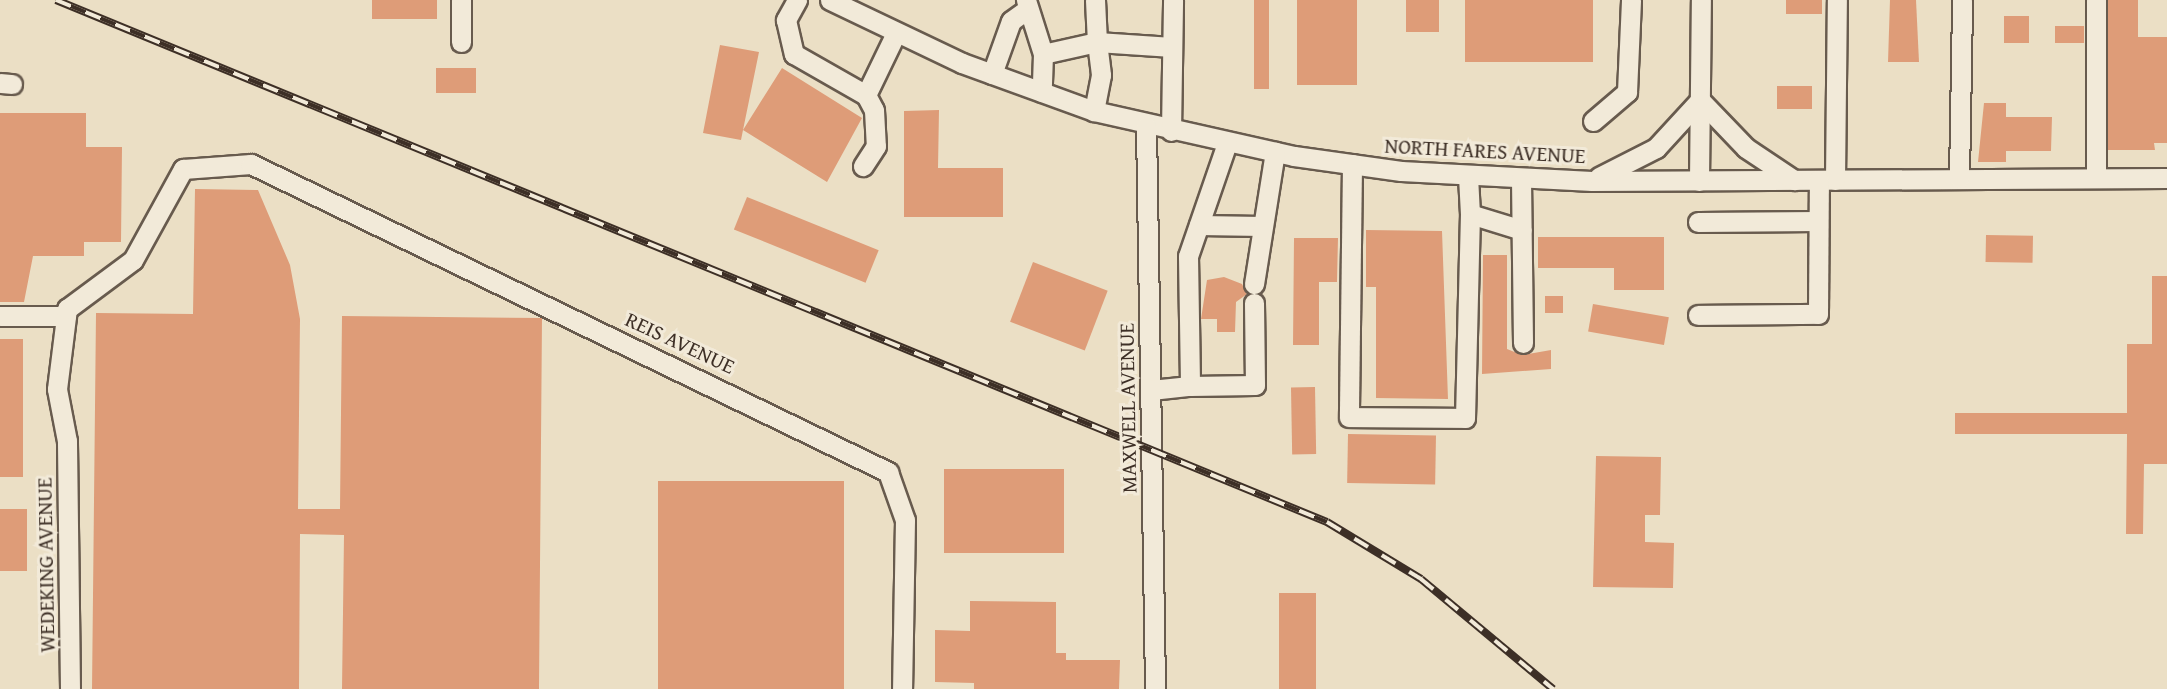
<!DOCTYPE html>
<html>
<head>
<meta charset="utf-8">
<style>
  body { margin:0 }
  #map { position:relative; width:2167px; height:689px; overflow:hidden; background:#ebdfc5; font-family:"Gentium Book Plus",serif }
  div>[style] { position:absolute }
  .building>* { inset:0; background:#de9c78; transform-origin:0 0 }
  .roads { filter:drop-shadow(2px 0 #685b4e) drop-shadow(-2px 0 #685b4e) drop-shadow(0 2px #685b4e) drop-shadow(0 -2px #685b4e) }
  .minor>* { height:19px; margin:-9.5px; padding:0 9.5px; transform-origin:9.5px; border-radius:9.5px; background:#f2ead9 }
  .rail>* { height:8px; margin-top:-4px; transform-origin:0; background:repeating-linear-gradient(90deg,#f2ead9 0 16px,#3d2f26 0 32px); box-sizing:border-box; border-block:2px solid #3d2f26 }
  span { translate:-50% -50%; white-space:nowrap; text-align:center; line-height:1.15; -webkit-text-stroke:6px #f2ead9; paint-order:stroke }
  .street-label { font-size:21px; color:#3d2f26 }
</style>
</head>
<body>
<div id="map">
  <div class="building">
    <div style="left:372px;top:0;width:65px;height:19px"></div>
    <div style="left:1254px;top:0;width:15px;height:89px"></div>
    <div style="left:1297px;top:0;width:60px;height:85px"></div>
    <div style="left:1406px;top:0;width:33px;height:32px"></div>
    <div style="left:1465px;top:0;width:128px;height:62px"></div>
    <div style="left:1786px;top:0;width:36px;height:14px"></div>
    <div style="clip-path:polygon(1890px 0,1916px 0,1919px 62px,1888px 62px)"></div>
    <div style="clip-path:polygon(2108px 0,2138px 0,2138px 37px,2167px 37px,2167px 143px,2154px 143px,2155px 150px,2108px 150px)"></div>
    <div style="left:2004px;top:16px;width:25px;height:27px"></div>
    <div style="left:2055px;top:26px;width:29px;height:17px"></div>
    <div style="clip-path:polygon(720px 45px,759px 52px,743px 130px,782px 68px,862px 118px,827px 182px,743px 130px,741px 140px,703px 133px)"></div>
    <div style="left:436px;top:68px;width:40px;height:25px"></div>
    <div style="left:1777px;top:86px;width:35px;height:23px"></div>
    <div style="clip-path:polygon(1984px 103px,2006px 103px,2006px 117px,2052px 117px,2051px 151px,2006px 151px,2006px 162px,1978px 162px)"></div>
    <div style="clip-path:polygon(939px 110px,938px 168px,1003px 168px,1003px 217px,904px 217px,904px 111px)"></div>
    <div style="clip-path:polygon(0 113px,86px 113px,86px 147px,122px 147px,121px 242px,84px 242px,84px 256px,33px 256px,24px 302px,0 302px)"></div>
    <div style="clip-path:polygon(195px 189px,258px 190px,290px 265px,300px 319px,298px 509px,340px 509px,342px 316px,542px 318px,539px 689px,342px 689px,344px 535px,300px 534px,299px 689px,92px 689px,96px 313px,193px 314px)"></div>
    <div style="left:747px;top:197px;width:142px;height:35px;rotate:22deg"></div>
    <div style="clip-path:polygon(1366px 230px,1442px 231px,1448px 399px,1376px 398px,1376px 287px,1366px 287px)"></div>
    <div style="left:1986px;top:235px;width:47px;height:27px;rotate:1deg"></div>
    <div style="clip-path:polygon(1538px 237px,1664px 237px,1664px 290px,1614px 290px,1614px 268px,1538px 268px)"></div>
    <div style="clip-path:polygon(1294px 238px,1338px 238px,1337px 282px,1319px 282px,1319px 345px,1293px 345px)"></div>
    <div style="clip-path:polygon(1483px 255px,1507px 255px,1507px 349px,1522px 355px,1551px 350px,1551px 369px,1482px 374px)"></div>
    <div style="left:1033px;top:262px;width:80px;height:64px;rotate:21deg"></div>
    <div style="clip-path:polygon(2152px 276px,2167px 276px,2167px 464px,2144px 464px,2143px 534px,2126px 534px,2127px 434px,1955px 434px,1955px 413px,2127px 413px,2127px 344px,2152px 344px)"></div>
    <div style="clip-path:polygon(1224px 277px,1242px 284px,1247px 294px,1236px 302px,1235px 332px,1217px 332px,1217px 319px,1201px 319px,1207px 280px)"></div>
    <div style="left:1545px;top:296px;width:18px;height:17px"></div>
    <div style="left:1593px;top:304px;width:77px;height:28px;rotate:10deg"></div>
    <div style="left:0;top:339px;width:23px;height:138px"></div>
    <div style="left:1315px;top:387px;width:67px;height:24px;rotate:89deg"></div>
    <div style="left:1348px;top:434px;width:88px;height:49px;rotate:1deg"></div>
    <div style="clip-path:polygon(1596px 456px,1661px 457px,1660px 515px,1645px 515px,1645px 542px,1674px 543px,1673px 588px,1593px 587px)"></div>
    <div style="left:944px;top:469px;width:120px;height:84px"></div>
    <div style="left:658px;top:481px;width:186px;height:208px"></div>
    <div style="left:0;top:509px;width:27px;height:62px"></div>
    <div style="left:1279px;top:593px;width:37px;height:96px"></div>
    <div style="clip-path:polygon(970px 601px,1056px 602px,1056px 653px,1066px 653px,1066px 660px,1120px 660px,1119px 689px,974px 689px,974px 683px,935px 682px,935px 630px,970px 631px)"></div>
  </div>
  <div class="roads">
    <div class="minor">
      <div style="left:461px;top:0;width:42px;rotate:90deg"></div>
      <div style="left:797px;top:0;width:23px;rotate:119deg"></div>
      <div style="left:786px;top:20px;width:35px;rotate:77deg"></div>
      <div style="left:794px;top:54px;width:83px;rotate:29.7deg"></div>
      <div style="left:866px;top:95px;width:17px;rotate:62deg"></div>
      <div style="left:874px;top:110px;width:36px;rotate:87deg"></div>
      <div style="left:876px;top:146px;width:24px;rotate:123deg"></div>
      <div style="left:830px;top:0;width:146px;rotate:25.5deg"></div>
      <div style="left:962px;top:63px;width:140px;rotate:20deg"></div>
      <div style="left:1094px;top:111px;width:205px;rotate:12.7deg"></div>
      <div style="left:1294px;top:156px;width:108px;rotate:8deg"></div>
      <div style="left:1401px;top:171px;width:191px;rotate:3deg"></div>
      <div style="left:1592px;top:181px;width:575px;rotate:-0.3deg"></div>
      <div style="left:1026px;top:0;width:57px;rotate:72.5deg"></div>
      <div style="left:1043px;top:54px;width:38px;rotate:92deg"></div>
      <div style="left:1095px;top:0;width:42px;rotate:87.3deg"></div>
      <div style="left:1097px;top:42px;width:75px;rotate:3.8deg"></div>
      <div style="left:2096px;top:0;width:178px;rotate:90deg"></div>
      <div style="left:1043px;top:54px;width:55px;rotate:-12.5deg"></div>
      <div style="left:1097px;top:42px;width:33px;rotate:83deg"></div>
      <div style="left:1101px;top:75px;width:37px;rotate:101deg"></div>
      <div style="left:992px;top:74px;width:56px;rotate:-70.3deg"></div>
      <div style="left:1011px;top:21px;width:19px;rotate:-36deg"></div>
      <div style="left:0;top:83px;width:12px;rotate:5deg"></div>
      <div style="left:866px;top:95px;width:69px;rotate:-64.2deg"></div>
      <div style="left:1593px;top:121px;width:45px;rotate:-40.5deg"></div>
      <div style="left:1627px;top:92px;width:92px;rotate:-87.5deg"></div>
      <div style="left:1146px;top:126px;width:563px;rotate:89.08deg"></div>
      <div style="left:1171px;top:131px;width:131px;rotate:-89.1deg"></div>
      <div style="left:1227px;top:143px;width:120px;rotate:109deg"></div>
      <div style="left:1188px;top:256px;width:130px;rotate:89.1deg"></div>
      <div style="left:1190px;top:386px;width:65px;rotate:-0.9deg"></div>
      <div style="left:1255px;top:385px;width:82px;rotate:-90.7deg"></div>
      <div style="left:1352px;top:164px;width:253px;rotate:90.7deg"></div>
      <div style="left:1349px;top:417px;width:116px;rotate:0.5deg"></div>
      <div style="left:1465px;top:418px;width:204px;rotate:-88.6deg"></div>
      <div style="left:1468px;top:176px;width:38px;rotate:87deg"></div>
      <div style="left:1470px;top:214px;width:54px;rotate:17.1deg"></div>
      <div style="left:1599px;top:177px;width:64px;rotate:-27deg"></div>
      <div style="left:1656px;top:148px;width:65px;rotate:-47.5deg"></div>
      <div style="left:1700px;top:100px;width:66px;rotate:46.2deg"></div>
      <div style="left:1746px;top:148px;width:58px;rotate:33.7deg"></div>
      <div style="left:1959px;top:178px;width:178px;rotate:-89deg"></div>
      <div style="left:1521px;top:179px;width:164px;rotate:89.3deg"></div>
      <div style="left:1835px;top:180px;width:180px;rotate:-89.4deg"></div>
      <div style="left:1699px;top:181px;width:181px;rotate:-89.4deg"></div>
      <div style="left:1698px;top:222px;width:120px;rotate:-0.5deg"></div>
      <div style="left:1199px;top:225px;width:63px;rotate:0.9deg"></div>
      <div style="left:1254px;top:284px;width:134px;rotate:-81deg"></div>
      <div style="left:1698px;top:315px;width:120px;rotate:-0.5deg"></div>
      <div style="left:1818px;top:314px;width:134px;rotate:-89.6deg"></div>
      <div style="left:0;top:316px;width:66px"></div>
      <div style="left:1151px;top:390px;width:39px;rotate:-6deg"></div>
      <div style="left:70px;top:689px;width:248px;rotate:-90.7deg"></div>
      <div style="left:67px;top:441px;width:53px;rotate:-100.9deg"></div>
      <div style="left:57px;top:389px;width:81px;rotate:-82.9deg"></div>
      <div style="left:67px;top:309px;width:82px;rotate:-36.6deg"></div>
      <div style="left:133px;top:260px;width:104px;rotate:-61.2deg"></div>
      <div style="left:183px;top:169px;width:68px;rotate:-4.2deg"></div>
      <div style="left:251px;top:164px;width:708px;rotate:25.8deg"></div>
      <div style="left:888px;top:472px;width:51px;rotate:70.5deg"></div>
      <div style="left:905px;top:520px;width:169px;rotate:91deg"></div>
    </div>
  </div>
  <div class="rail">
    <div style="left:56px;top:0;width:1374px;rotate:22.33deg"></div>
    <div style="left:1327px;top:522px;width:110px;rotate:31.2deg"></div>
    <div style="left:1421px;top:579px;width:172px;rotate:39.8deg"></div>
  </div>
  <div class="street-label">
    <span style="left:1485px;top:151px;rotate:3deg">NORTH FARES AVENUE</span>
    <span style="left:680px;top:343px;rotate:25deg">REIS AVENUE</span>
    <span style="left:1128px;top:408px;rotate:-91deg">MAXWELL AVENUE</span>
    <span style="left:46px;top:565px;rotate:-91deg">WEDEKING AVENUE</span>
  </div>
</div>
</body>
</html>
